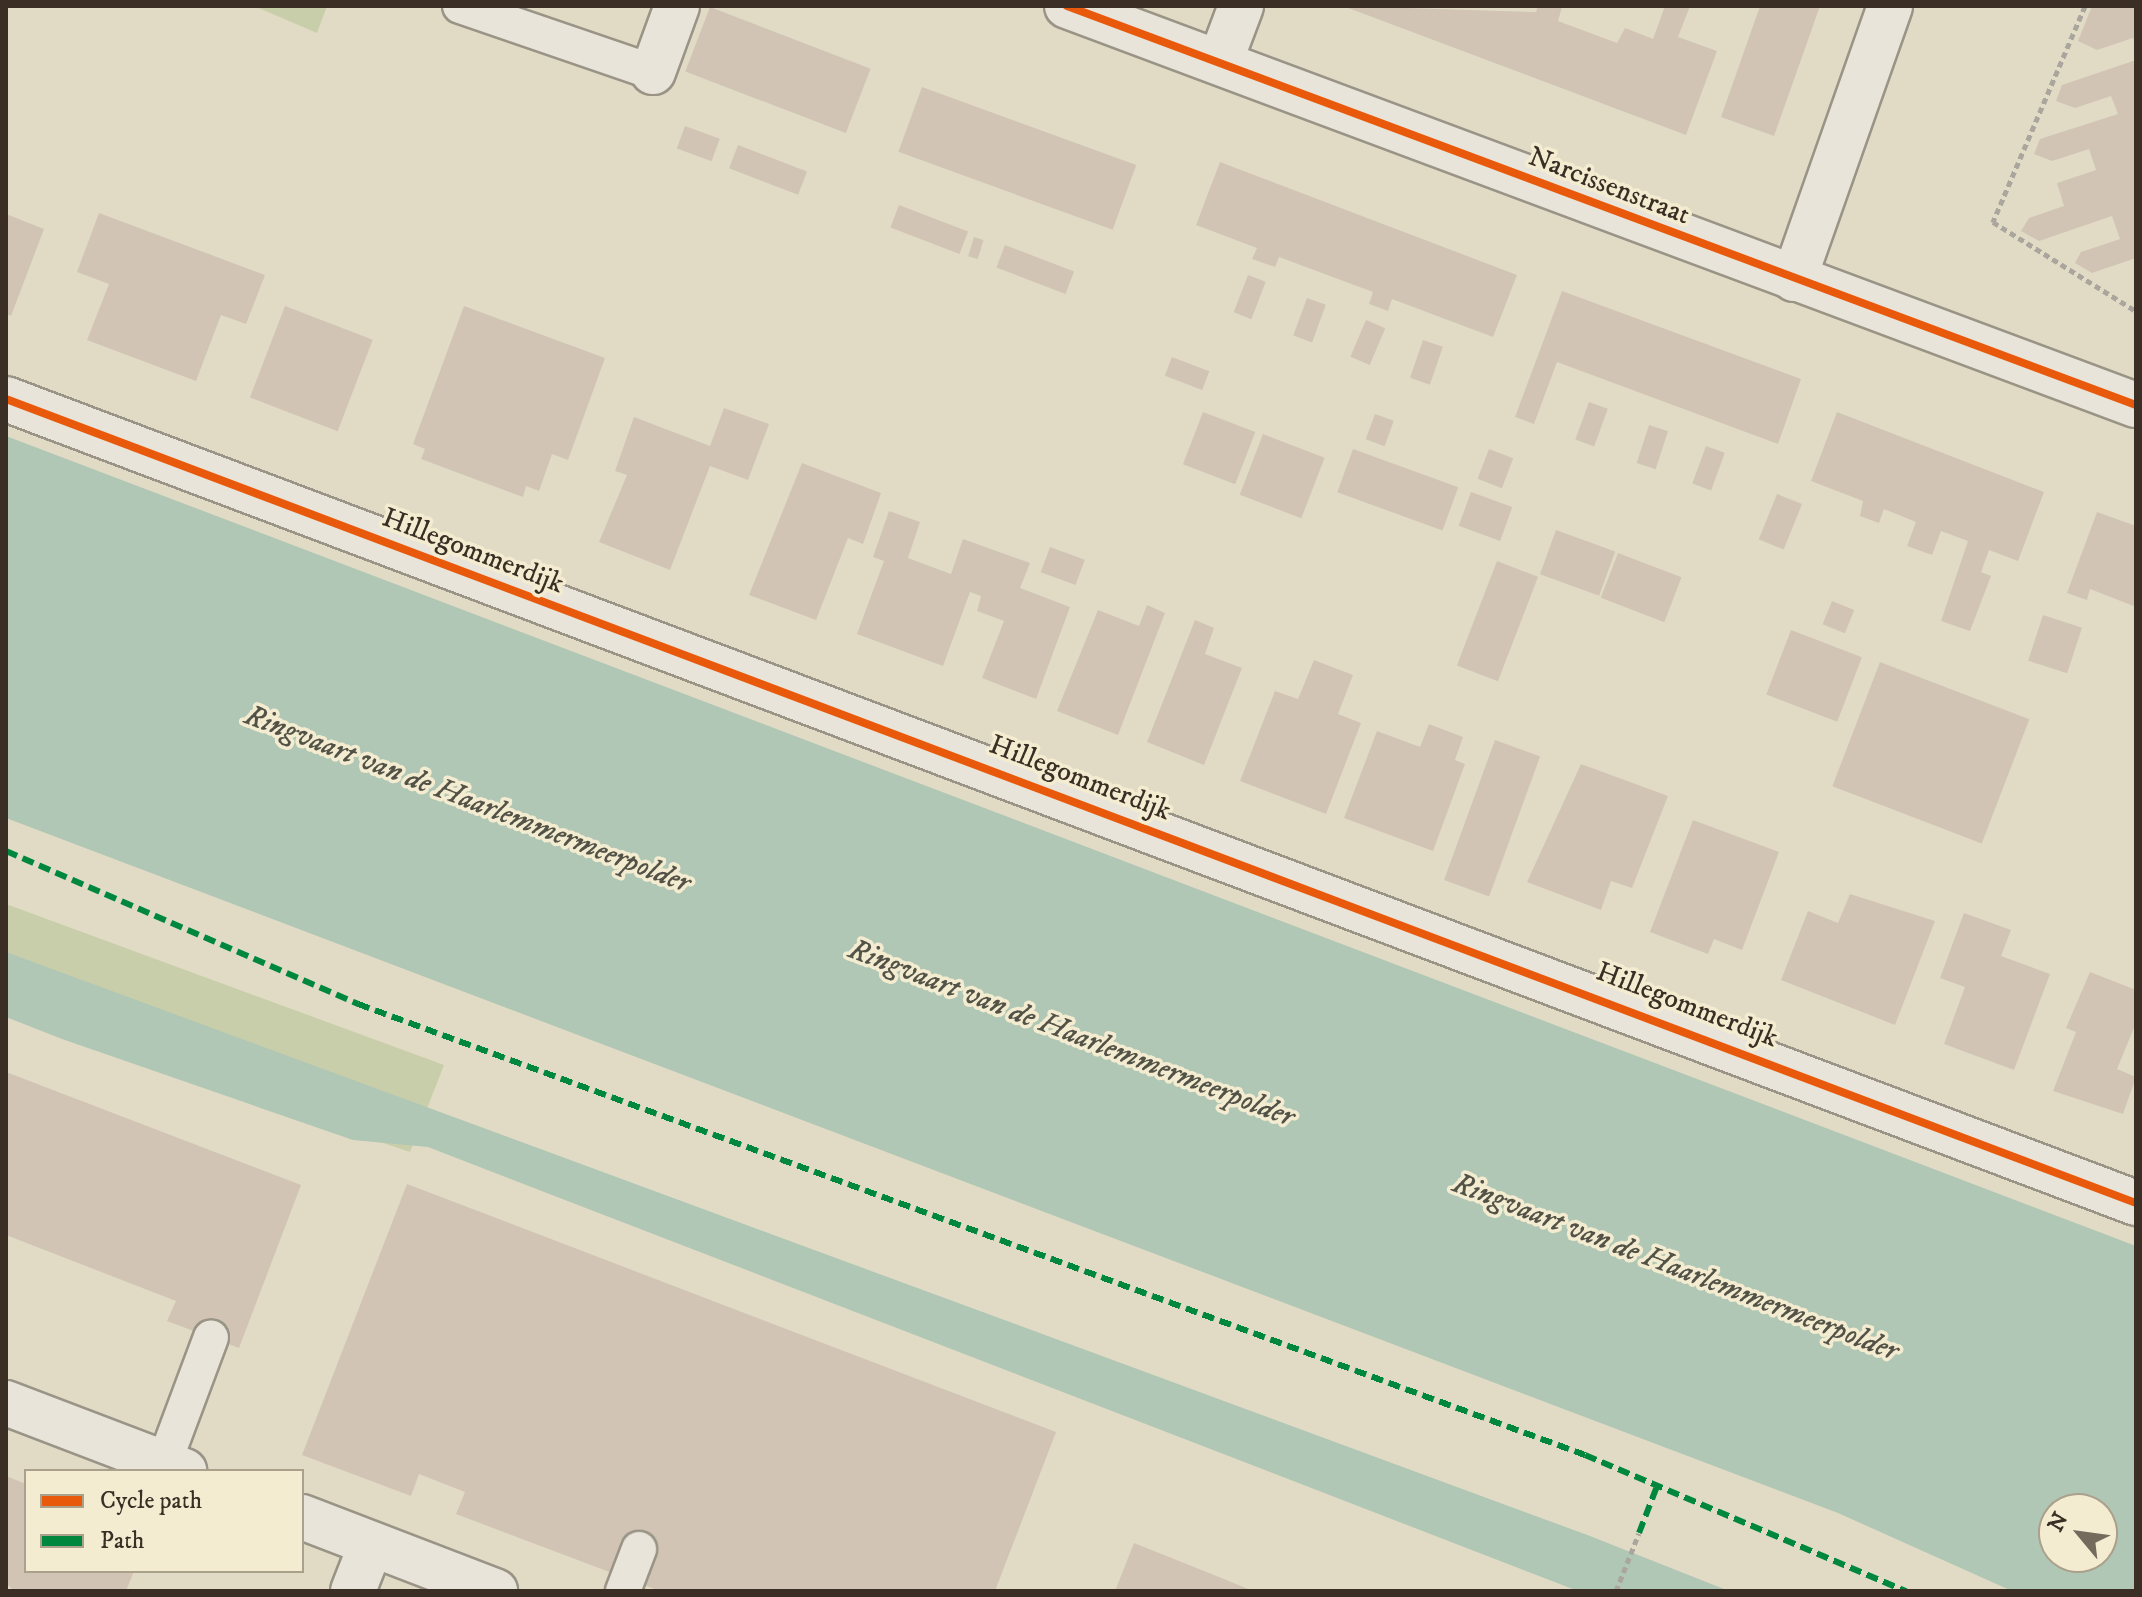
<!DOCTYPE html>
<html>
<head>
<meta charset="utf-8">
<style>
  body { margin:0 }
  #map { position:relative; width:2142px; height:1597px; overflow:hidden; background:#e1dbc5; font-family:"IM FELL DW Pica",serif }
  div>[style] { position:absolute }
  .green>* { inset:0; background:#c8cea9 }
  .water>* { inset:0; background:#afc7b4 }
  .building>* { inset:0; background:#d1c4b4; transform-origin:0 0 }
  .path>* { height:5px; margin-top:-2.5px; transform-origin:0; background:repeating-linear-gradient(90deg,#aaa69d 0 6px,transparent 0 10px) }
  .roads { filter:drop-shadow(2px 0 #999486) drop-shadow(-2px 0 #999486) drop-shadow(0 2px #999486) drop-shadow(0 -2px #999486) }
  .service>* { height:34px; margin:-17px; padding:0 17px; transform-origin:17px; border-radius:17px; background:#e8e4d9 }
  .minor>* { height:44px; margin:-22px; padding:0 22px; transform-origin:22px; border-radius:22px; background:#e8e4d9 }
  .tertiary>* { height:44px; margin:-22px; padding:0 22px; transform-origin:22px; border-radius:22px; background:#e8e4d9 }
  .quiet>* { height:6px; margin-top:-3px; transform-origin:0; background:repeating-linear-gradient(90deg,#00873e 0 12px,transparent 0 18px) }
  .cycleway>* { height:8px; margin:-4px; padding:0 4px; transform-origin:4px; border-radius:4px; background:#e8590c }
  span { translate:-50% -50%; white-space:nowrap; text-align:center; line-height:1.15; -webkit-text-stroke:7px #f4ecd1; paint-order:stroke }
  .street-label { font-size:28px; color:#3a2e25 }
  .water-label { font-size:30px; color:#525247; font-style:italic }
  .frame { position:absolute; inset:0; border:8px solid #3a2e25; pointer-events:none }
  .legend { position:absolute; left:24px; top:1469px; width:280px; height:104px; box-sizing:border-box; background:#f4ecd1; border:2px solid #aaa08c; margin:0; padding:10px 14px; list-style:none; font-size:24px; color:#3a2e25 }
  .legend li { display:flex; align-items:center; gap:16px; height:40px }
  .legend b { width:40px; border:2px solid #aaa08c }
  .north { position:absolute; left:2038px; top:1493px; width:80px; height:80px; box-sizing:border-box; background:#f4ecd1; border:2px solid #aaa08c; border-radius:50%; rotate:299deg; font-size:22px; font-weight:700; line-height:32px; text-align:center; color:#3a2e25 }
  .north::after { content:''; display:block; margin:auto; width:28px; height:36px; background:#746b5d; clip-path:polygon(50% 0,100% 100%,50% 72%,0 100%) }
</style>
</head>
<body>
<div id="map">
  <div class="green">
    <div style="clip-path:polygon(254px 6px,327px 6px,317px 33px)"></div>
    <div style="clip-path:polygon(6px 904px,444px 1065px,410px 1152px,6px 1017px)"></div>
  </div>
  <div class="water">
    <div style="clip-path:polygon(evenodd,6px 436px,2136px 1246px,2136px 1591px,2012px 1591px,1838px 1513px,6px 818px,6px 436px,2054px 1509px,2102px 1509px,2102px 1557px,2054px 1557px,2054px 1509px)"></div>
    <div style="clip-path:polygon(6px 952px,1590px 1536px,1729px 1591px,1578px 1591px,428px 1147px,353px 1140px,62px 1039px,6px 1017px)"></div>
  </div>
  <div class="building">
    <div style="clip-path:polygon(1343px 6px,1536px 12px,1538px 6px,1576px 6px,1562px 7px,1558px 21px,1617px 43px,1625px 28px,1653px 39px,1665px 6px,1690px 6px,1678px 37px,1717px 51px,1686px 135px)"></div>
    <div style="clip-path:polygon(1760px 6px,1820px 6px,1774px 136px,1721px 117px)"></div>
    <div style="clip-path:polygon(2092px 6px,2136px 6px,2136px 46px,2133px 38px,2097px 50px,2078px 41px)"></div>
    <div style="left:710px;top:7px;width:172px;height:69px;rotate:21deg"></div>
    <div style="clip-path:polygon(2136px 60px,2136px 258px,2092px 273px,2075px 263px,2081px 252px,2120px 239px,2112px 216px,2039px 241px,2021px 231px,2029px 218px,2064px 206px,2057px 183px,2096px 170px,2089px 149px,2052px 161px,2034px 154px,2040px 139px,2118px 114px,2111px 96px,2075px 108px,2056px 101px,2062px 85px)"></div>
    <div style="left:922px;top:87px;width:228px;height:69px;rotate:20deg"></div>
    <div style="left:685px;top:126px;width:37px;height:24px;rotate:20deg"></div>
    <div style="left:738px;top:145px;width:74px;height:25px;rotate:21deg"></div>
    <div style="clip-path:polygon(1220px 162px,1517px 275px,1493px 337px,1392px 299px,1388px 311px,1369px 304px,1373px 292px,1279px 257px,1275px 267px,1252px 259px,1257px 248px,1196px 225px)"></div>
    <div style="left:899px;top:205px;width:74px;height:24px;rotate:21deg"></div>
    <div style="clip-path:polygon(99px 213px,265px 275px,246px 324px,221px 315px,196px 381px,87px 340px,109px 284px,77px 272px)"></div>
    <div style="clip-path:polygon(6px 214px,44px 229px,11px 316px,6px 314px)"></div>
    <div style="left:974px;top:237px;width:10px;height:20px;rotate:17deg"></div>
    <div style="left:1005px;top:245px;width:74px;height:24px;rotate:21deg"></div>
    <div style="left:1248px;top:275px;width:19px;height:40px;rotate:21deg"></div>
    <div style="clip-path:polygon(1562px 291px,1801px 379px,1778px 444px,1557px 362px,1534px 424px,1515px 417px)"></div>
    <div style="left:1307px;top:298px;width:20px;height:40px;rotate:20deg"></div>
    <div style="left:285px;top:306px;width:94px;height:98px;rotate:21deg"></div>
    <div style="clip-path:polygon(464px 306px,605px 358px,568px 460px,552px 454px,539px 491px,526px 486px,523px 497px,421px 459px,425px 449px,413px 444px)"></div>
    <div style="left:1366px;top:320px;width:21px;height:40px;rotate:23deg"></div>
    <div style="left:1423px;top:340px;width:21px;height:40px;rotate:19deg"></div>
    <div style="left:1172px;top:357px;width:40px;height:20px;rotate:21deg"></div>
    <div style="left:1589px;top:402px;width:20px;height:40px;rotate:20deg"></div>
    <div style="clip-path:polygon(724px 408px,769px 424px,748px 480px,710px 466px,670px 570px,599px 542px,627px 475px,615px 471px,634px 417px,710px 446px)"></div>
    <div style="left:1203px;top:412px;width:56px;height:56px;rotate:21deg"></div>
    <div style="clip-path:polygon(1837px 412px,2044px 492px,2018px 561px,1989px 550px,1981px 572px,1991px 576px,1970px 631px,1941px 621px,1968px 541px,1941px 531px,1932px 555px,1907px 546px,1916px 522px,1884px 509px,1879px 523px,1860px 516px,1863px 501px,1811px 481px)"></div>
    <div style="left:1375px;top:414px;width:20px;height:27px;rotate:20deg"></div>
    <div style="left:1649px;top:425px;width:20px;height:40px;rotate:18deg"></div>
    <div style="left:1263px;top:434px;width:66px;height:65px;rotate:21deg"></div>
    <div style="left:1706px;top:446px;width:20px;height:40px;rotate:20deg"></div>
    <div style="left:1353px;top:449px;width:112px;height:46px;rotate:20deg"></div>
    <div style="left:1489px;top:449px;width:26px;height:32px;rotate:21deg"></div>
    <div style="clip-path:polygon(802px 463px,881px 493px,863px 544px,848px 538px,816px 620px,749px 595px)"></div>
    <div style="left:1471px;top:492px;width:44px;height:36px;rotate:20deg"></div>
    <div style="left:1777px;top:494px;width:27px;height:49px;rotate:22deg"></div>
    <div style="clip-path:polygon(889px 511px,920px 522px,908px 558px,951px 574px,963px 539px,1030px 563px,1020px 588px,1070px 607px,1036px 699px,982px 678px,1004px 621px,977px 611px,981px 596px,970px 592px,943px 666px,857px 634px,884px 561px,873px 557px)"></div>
    <div style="clip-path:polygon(2097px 512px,2136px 526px,2136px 607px,2090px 589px,2087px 600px,2067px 593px)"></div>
    <div style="left:1556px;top:530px;width:63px;height:47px;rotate:20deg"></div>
    <div style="left:1050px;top:547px;width:37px;height:27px;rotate:20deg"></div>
    <div style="left:1618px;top:553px;width:68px;height:48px;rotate:21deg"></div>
    <div style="left:1497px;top:561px;width:44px;height:112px;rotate:21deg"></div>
    <div style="left:1832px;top:601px;width:24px;height:25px;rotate:22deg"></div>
    <div style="clip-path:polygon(1147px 605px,1165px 613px,1118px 735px,1057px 711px,1098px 610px,1139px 626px)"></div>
    <div style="left:2043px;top:615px;width:41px;height:48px;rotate:18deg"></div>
    <div style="clip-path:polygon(1195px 620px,1214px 628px,1205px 654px,1242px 668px,1204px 765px,1147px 742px)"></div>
    <div style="left:1791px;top:630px;width:76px;height:69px;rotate:21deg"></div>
    <div style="clip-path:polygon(1314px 660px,1353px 675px,1338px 714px,1361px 723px,1326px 814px,1240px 781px,1275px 691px,1298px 699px)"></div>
    <div style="left:1880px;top:662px;width:160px;height:133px;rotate:21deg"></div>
    <div style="clip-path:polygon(1429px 724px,1463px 737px,1455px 760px,1465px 764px,1433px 851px,1344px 818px,1377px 731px,1420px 747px)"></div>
    <div style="left:1495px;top:740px;width:48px;height:149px;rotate:20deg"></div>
    <div style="clip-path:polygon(1581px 764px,1668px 796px,1632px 888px,1611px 881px,1601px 910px,1527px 882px)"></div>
    <div style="clip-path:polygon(1693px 820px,1779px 852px,1742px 950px,1714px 939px,1708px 954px,1650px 932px)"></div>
    <div style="clip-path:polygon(1850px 894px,1935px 921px,1895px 1025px,1781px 980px,1808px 911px,1838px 923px)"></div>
    <div style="clip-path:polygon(1964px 913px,2011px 930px,2001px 956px,2050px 974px,2014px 1070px,1944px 1044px,1965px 987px,1940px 978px)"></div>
    <div style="clip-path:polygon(2090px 972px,2136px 990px,2136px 1023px,2117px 1069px,2136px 1077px,2123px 1114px,2053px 1091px,2076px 1032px,2066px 1028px)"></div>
    <div style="clip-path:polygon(6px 1072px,301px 1185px,239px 1348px,167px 1321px,176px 1301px,6px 1235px)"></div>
    <div style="clip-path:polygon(407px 1184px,1056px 1432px,995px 1591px,660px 1591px,456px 1514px,465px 1492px,419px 1474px,411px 1496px,302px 1455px)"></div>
    <div style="clip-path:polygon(6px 1476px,26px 1484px,26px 1571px,134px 1571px,126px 1591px,14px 1591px,6px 1583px)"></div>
    <div style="clip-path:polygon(1134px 1543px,1224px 1579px,1253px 1591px,1115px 1591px)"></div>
  </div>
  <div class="path">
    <div style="left:2085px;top:6px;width:235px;rotate:113.1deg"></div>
    <div style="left:1993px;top:222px;width:168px;rotate:31.9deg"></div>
    <div style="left:1616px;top:1591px;width:62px;rotate:-68.4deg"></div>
  </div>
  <div class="roads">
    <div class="service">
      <div style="left:460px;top:6px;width:204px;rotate:18.9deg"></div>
      <div style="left:164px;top:1463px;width:134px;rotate:-69.5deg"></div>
      <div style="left:623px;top:1591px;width:45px;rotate:-69.1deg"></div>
    </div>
    <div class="minor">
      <div style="left:1067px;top:6px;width:1141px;rotate:20.47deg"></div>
      <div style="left:1220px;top:62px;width:60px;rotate:-69.4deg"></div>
      <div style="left:653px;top:72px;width:70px;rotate:-70deg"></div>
      <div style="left:1794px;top:279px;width:289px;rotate:-70.6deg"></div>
      <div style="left:6px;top:1403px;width:191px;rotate:20.9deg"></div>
      <div style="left:302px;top:1517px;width:207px;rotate:21deg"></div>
      <div style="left:353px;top:1591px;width:49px;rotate:-68.6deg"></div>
    </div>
    <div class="tertiary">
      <div style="left:6px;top:399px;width:2277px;rotate:20.68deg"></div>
    </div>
  </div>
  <div class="quiet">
    <div style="left:6px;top:851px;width:384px;rotate:23.5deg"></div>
    <div style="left:358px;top:1004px;width:1307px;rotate:20.18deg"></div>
    <div style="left:1585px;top:1455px;width:349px;rotate:23deg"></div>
    <div style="left:1639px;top:1533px;width:50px;rotate:-69deg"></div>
  </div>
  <div class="cycleway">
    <div style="left:1067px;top:6px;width:1141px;rotate:20.47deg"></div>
    <div style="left:6px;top:399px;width:2277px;rotate:20.68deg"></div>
  </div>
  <div class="street-label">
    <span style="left:1609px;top:186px;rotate:21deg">Narcissenstraat</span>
    <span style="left:473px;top:551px;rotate:21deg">Hillegommerdijk</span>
    <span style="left:1080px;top:778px;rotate:21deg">Hillegommerdijk</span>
    <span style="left:1687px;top:1005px;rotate:21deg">Hillegommerdijk</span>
  </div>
  <div class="water-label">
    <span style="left:467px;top:800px;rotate:21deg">Ringvaart van de Haarlemmermeerpolder</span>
    <span style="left:1071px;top:1034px;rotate:21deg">Ringvaart van de Haarlemmermeerpolder</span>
    <span style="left:1675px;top:1268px;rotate:21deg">Ringvaart van de Haarlemmermeerpolder</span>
  </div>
  <div class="frame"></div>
  <ul class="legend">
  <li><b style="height:10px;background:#e8590c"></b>Cycle path</li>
  <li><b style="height:10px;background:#00873e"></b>Path</li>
  </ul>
  <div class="north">N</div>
</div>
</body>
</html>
